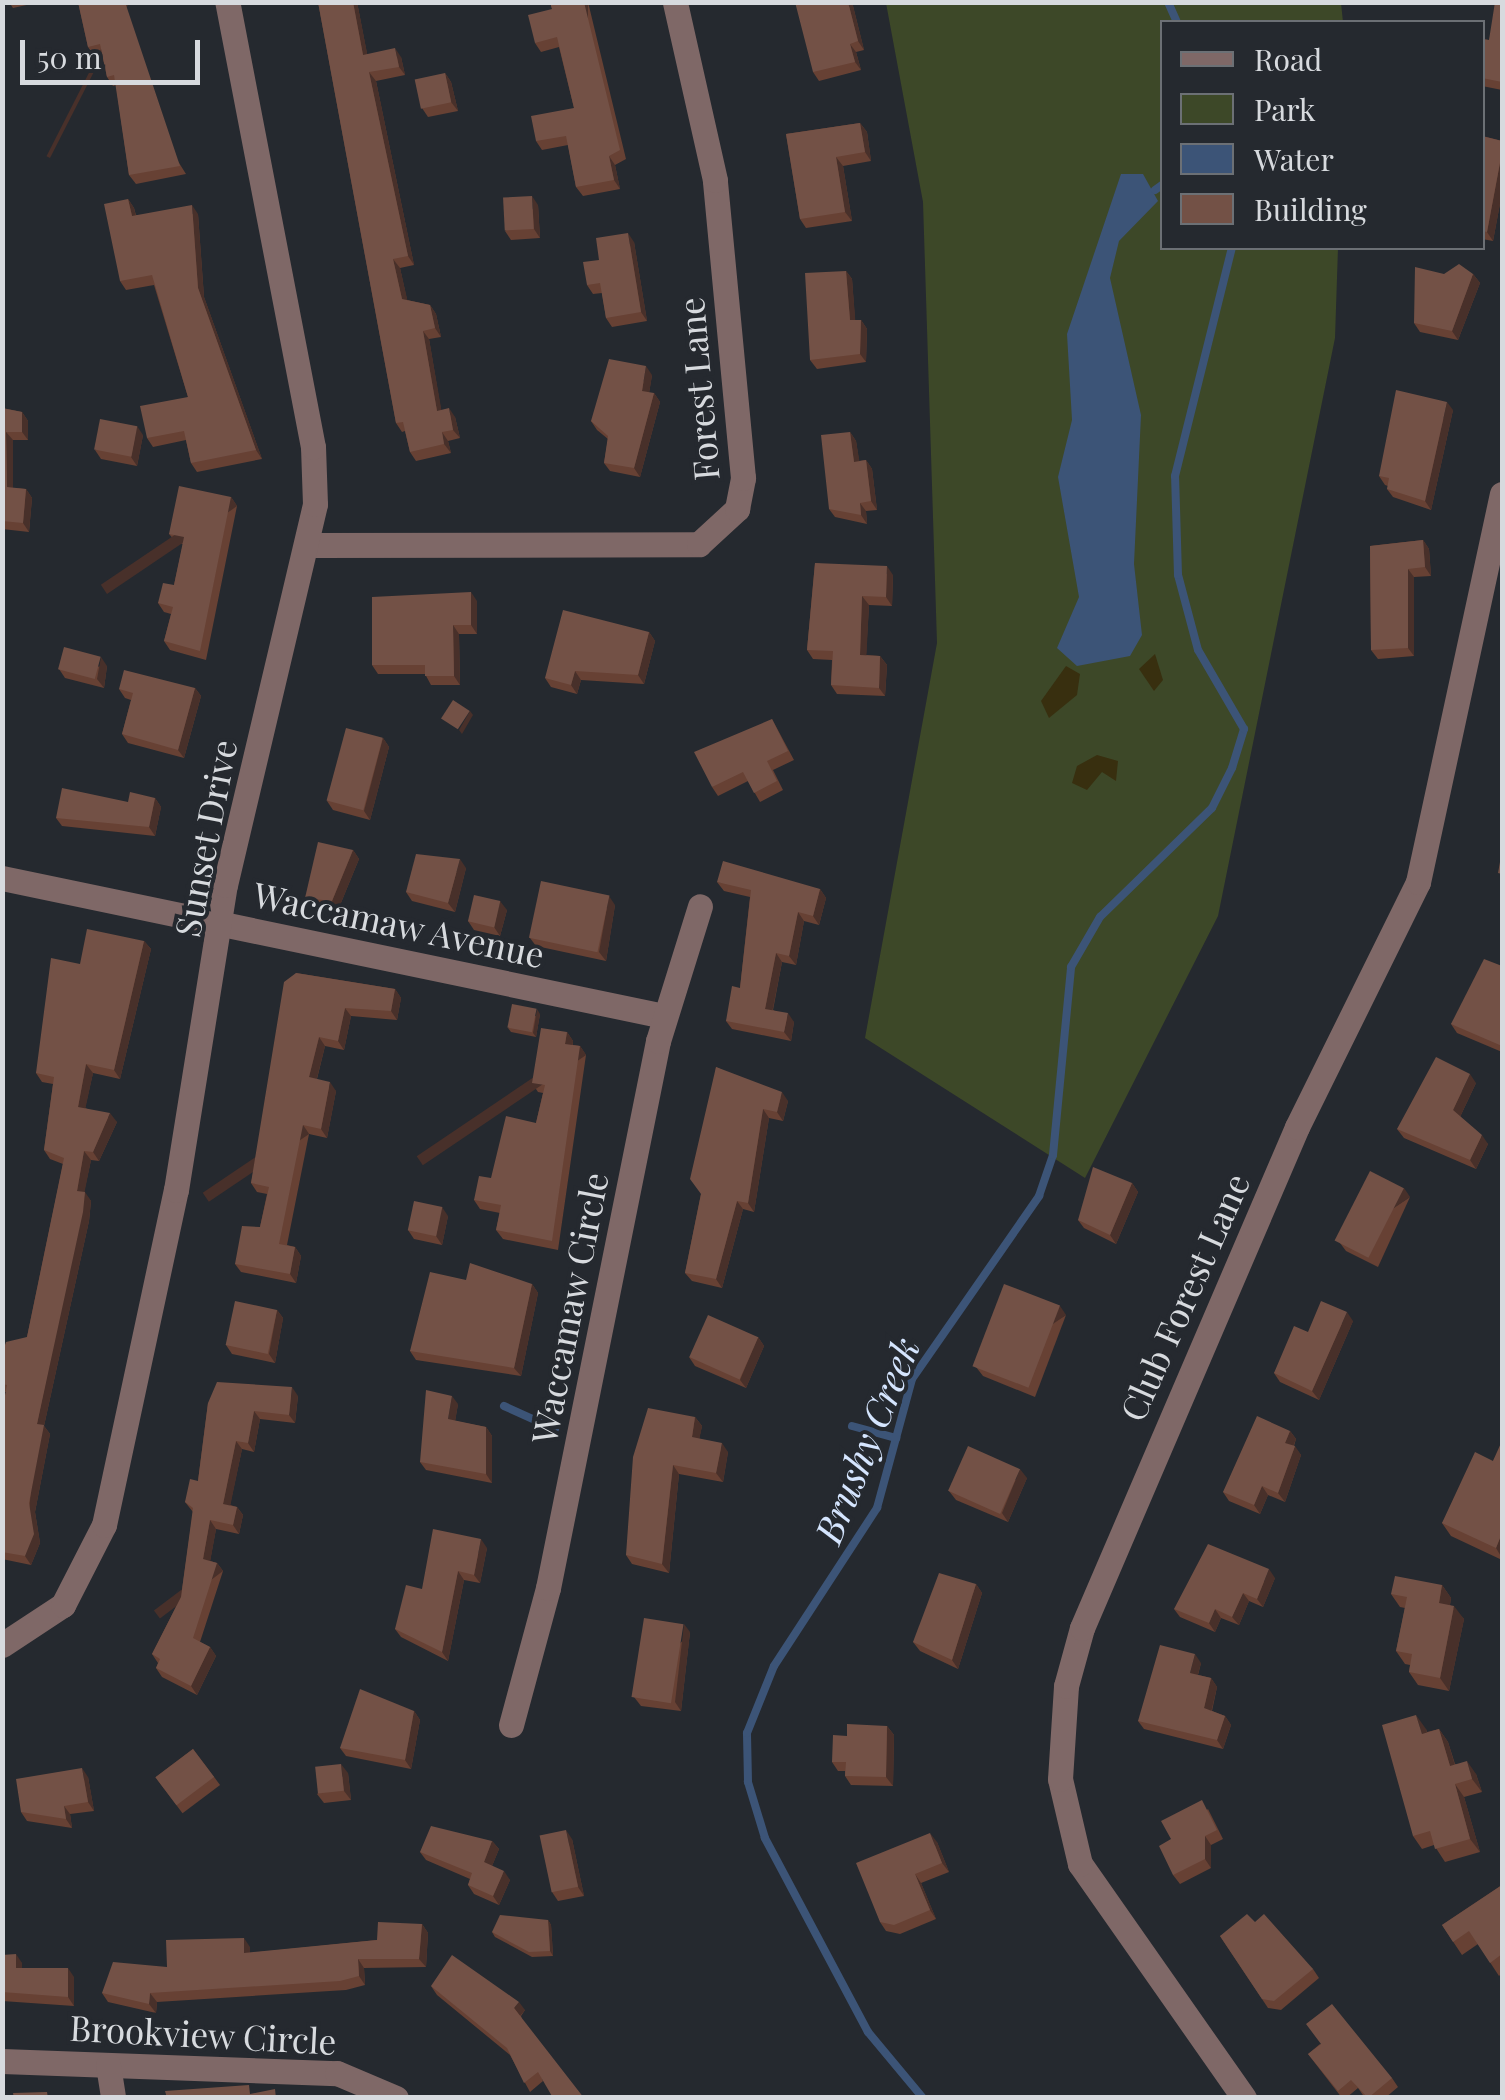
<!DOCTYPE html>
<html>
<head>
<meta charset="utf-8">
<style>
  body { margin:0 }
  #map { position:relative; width:1505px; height:2100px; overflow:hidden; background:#25292f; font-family:"Playfair Display",serif }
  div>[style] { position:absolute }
  .green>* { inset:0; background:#3d4828 }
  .sand>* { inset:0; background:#382f0f }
  .water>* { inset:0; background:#3c5477 }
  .stream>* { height:8px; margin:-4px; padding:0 4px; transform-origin:4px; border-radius:4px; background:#3c5477 }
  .minor>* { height:25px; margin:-12.5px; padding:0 12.5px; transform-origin:12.5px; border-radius:12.5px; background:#7f6867 }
  .wall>* { inset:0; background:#674134; transform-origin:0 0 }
  .shaded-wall>* { inset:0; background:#48302a; transform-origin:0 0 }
  .building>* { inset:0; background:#735146; transform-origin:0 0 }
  span { translate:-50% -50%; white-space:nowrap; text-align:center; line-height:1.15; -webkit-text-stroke:8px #25292f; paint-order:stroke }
  .street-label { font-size:35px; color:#d7dade }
  .water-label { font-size:38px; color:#d5e5fe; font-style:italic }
  .frame { position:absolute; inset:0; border:5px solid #d7dade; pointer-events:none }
  .legend { position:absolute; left:1160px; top:20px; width:325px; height:230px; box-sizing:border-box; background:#25292f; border:2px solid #6c7075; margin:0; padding:12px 18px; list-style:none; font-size:30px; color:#d7dade }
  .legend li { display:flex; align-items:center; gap:20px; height:50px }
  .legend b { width:50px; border:2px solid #6c7075 }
  .scale { position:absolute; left:20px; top:40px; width:180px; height:45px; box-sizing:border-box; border:5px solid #d7dade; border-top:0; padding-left:12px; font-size:30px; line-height:35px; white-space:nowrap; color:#d7dade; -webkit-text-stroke:8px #25292f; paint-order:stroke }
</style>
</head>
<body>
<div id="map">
  <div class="green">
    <div style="clip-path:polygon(886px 3px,1341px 3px,1343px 22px,1162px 22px,1162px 248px,1338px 248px,1335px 338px,1218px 916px,1085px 1178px,865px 1038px,937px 643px,923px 202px)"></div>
  </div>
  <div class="sand">
    <div style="clip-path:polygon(1155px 654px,1163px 680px,1154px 691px,1139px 669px)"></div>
    <div style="clip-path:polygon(1066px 666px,1080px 674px,1077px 695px,1049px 718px,1041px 701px)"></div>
    <div style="clip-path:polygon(1097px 755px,1118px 761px,1116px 781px,1102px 772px,1087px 790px,1072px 783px,1077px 766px)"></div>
  </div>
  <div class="water">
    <div style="clip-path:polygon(1121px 174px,1143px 174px,1158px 201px,1119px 241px,1110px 278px,1141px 415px,1134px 564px,1142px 635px,1130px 656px,1077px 666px,1057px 648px,1079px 597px,1058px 477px,1072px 420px,1067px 334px)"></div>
  </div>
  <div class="stream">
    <div style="left:1168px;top:2px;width:22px;rotate:66deg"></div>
    <div style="left:1155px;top:190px;width:9px;rotate:-36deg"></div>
    <div style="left:504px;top:1406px;width:56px;rotate:24.3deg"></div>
    <div style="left:852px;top:1426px;width:46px;rotate:15.3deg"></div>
    <div style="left:923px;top:2098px;width:86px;rotate:-129.8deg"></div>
    <div style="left:868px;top:2032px;width:220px;rotate:-118deg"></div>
    <div style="left:765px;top:1838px;width:59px;rotate:-106.9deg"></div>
    <div style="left:748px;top:1782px;width:49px;rotate:-91.2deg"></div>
    <div style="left:747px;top:1733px;width:72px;rotate:-68.1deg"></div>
    <div style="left:774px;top:1666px;width:189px;rotate:-56.9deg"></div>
    <div style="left:877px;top:1508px;width:134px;rotate:-74.8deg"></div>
    <div style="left:912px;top:1379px;width:223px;rotate:-55.2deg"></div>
    <div style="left:1039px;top:1196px;width:43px;rotate:-71.1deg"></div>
    <div style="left:1053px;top:1155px;width:189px;rotate:-84.5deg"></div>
    <div style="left:1071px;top:967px;width:58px;rotate:-59.9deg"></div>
    <div style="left:1100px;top:917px;width:156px;rotate:-44.2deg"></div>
    <div style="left:1212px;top:808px;width:45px;rotate:-63.4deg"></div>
    <div style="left:1232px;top:768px;width:41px;rotate:-72.9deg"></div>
    <div style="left:1244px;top:729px;width:91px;rotate:-120.2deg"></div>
    <div style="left:1198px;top:650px;width:78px;rotate:-104.9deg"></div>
    <div style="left:1178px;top:575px;width:99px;rotate:-91.7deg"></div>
    <div style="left:1175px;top:476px;width:235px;rotate:-76deg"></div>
  </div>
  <div class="minor">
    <div style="left:308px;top:545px;width:391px;rotate:-0.1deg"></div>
    <div style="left:699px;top:544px;width:52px;rotate:-42.6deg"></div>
    <div style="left:737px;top:509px;width:32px;rotate:-79deg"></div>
    <div style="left:743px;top:478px;width:299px;rotate:-95.4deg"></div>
    <div style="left:715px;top:180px;width:182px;rotate:-102.7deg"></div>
    <div style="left:2px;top:878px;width:676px;rotate:11.78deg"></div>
    <div style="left:2px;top:1645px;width:73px;rotate:-33.3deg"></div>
    <div style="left:63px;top:1605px;width:90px;rotate:-62.9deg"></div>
    <div style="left:104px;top:1525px;width:343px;rotate:-77.9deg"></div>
    <div style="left:176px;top:1190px;width:309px;rotate:-80.9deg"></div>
    <div style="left:225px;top:885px;width:391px;rotate:-76.7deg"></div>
    <div style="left:315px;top:504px;width:57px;rotate:-92deg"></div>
    <div style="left:313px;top:447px;width:453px;rotate:-100.9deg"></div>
    <div style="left:511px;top:1725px;width:142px;rotate:-74.9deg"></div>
    <div style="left:548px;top:1588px;width:558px;rotate:-78.63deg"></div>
    <div style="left:658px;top:1041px;width:141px;rotate:-72.7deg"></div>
    <div style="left:2px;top:2061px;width:335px;rotate:2.1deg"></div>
    <div style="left:337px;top:2073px;width:64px;rotate:23deg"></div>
    <div style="left:108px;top:2065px;width:33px;rotate:81deg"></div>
    <div style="left:1244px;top:2098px;width:286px;rotate:-125deg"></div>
    <div style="left:1080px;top:1864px;width:87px;rotate:-103.2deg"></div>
    <div style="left:1060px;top:1779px;width:93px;rotate:-86.3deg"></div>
    <div style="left:1066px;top:1686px;width:60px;rotate:-74.6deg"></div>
    <div style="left:1082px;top:1628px;width:545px;rotate:-66.77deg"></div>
    <div style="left:1297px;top:1127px;width:273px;rotate:-63.7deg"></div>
    <div style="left:1418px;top:882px;width:397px;rotate:-77.8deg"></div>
  </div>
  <div class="wall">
    <div style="clip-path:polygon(9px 2px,40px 2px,13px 8px)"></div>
    <div style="clip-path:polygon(78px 2px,186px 174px,136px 184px,129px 175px,116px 85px,113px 86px,107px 77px,102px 54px,94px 56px,88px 47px)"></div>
    <div style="clip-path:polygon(318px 2px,357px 2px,367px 54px,401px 57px,405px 75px,376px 81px,414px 265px,400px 268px,407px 300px,430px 305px,436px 314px,441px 337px,429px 339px,441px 410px,455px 417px,460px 438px,448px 441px,451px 453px,416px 461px,410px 452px,405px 431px,402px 432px,396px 423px)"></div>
    <div style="clip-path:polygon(550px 2px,588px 2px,626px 159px,615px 165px,620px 189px,583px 196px,576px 187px,568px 145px,542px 150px,536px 141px,574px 108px,559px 47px,541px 52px,535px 43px,552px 9px)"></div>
    <div style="clip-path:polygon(852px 2px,864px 50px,856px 52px,861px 70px,819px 81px,813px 72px)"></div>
    <div style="clip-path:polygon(1502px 2px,1502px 90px,1482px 86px,1482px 39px,1489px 40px)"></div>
    <div style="clip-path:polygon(445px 73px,451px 82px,458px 111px,428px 117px,422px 108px)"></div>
    <div style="clip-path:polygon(860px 123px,867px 132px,871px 161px,843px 166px,852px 221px,806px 228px,800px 219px,786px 134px)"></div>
    <div style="clip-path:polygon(1482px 136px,1502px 141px,1502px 193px,1493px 241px,1482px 239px)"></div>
    <div style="clip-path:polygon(128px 199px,134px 208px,136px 215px,198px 214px,204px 297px,262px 459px,197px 472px,191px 463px,186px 440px,153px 447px,147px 438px,188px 397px,154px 285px,126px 290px,120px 281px)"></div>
    <div style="clip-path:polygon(538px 205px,540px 238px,511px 240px,505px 231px)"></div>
    <div style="clip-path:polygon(634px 242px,647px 321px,612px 327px,606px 318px,602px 293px,593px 294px,587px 285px,599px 260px)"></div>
    <div style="clip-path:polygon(846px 271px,852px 279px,855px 320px,861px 320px,867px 329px,866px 362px,817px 369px,810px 360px)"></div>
    <div style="clip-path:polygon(1444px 274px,1473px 274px,1480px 283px,1458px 340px,1420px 332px,1414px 323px)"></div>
    <div style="clip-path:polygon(652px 375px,649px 393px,654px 393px,660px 402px,640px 477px,610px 471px,604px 463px,608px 439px,597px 430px,591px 421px)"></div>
    <div style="clip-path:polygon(2px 408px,22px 412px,28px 421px,28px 440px,13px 440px,13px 488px,26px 489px,32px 498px,29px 532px,2px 529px)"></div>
    <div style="clip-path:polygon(1453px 410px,1431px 510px,1393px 497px,1387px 489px,1388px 486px,1385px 485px,1379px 476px)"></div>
    <div style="clip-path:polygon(850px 432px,856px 441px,859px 461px,866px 460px,872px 469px,877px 510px,866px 511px,867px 524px,835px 517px,829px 509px)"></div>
    <div style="clip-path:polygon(143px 435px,137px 466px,101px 459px,95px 450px)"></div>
    <div style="clip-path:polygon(231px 497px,237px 506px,206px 660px,170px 650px,164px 641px,171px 614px,164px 612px,158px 603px,174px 585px,183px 544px,176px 542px,169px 534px)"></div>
    <div style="clip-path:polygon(1423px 540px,1429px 549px,1431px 576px,1414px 577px,1414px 656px,1378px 659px,1371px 650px,1370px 546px)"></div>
    <div style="clip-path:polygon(815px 563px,893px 575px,892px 606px,869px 605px,866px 655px,880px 656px,887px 665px,885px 696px,837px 694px,831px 685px,832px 660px,813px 659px,807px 650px)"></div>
    <div style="clip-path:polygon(477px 601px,477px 634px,459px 634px,460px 685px,431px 685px,425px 674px,378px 674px,372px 665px)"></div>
    <div style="clip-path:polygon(649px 632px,655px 641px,644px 684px,581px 680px,577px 694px,551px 687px,545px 678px)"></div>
    <div style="clip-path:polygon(107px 666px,104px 688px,65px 678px,59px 669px)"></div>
    <div style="clip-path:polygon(195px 688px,201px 696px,184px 758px,128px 743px,122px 734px,131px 700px,125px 698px,119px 689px)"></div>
    <div style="clip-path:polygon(772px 719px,794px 760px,773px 770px,783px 790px,760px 802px,748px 781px,718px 796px,712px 787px)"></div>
    <div style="clip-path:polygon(383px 738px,389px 747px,370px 820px,333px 810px,327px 801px)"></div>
    <div style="clip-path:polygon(155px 798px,161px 807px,155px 836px,62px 826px,56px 818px)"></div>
    <div style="clip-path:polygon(353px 850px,359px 859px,338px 910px,311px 907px,305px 898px)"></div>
    <div style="clip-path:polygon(466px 868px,455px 912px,412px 901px,406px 892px)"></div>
    <div style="clip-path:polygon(717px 882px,820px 889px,826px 898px,819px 925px,804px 921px,796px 965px,782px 962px,773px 1010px,794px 1022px,791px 1041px,732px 1029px,726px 1021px,740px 988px,750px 897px,724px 891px)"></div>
    <div style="clip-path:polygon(615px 905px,606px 961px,536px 946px,530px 938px)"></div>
    <div style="clip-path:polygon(507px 910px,500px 936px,474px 930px,468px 921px)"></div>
    <div style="clip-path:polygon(144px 941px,151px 949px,120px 1079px,93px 1073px,85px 1108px,117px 1122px,99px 1161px,91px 1160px,84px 1192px,91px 1201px,89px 1221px,44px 1426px,50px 1434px,35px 1512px,40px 1543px,31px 1565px,2px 1559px,2px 1411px,6px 1392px,2px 1392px,2px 1354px,27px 1337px,63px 1164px,50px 1159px,44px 1150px,53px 1084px,42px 1082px,36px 1073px,80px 964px)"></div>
    <div style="clip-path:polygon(1502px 966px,1502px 1052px,1457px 1033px,1451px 1024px)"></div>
    <div style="clip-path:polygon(296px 973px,395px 989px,401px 998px,397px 1020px,351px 1016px,344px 1050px,325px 1046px,317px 1079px,336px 1091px,327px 1138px,309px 1134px,287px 1245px,295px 1247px,301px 1256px,296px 1283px,241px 1272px,235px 1264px,260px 1227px,267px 1194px,257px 1192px,251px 1183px)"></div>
    <div style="clip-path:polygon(540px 1014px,536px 1037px,511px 1032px,508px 1028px)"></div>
    <div style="clip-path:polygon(567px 1032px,573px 1041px,573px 1045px,580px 1046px,586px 1055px,558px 1250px,503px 1239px,496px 1230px,500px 1213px,480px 1209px,474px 1200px,536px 1123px,543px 1093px,538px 1092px,532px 1083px)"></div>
    <div style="clip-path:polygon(716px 1067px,788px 1101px,783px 1121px,769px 1118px,754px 1212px,743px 1209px,722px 1288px,692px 1281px,685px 1273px,701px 1194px)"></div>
    <div style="clip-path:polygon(1476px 1083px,1460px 1117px,1488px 1144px,1476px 1169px,1404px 1138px,1397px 1129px)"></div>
    <div style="clip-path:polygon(1132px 1183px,1138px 1192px,1116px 1244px,1084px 1228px,1078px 1220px)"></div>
    <div style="clip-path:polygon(1410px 1197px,1378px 1267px,1346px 1251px,1340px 1243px)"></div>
    <div style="clip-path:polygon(448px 1216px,442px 1245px,414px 1239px,408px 1230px)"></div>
    <div style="clip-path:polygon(466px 1280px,532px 1284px,538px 1293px,521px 1376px,416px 1360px,410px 1351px)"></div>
    <div style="clip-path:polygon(277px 1310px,283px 1318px,275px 1363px,232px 1354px,226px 1345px)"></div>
    <div style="clip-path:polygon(1066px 1315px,1035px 1397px,983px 1376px,976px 1367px)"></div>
    <div style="clip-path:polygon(1353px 1321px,1319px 1400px,1280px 1382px,1274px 1373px,1308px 1332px)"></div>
    <div style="clip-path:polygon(758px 1337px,764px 1346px,746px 1388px,695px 1366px,689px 1357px)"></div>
    <div style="clip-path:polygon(298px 1396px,295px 1423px,260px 1419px,254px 1452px,242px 1449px,230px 1505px,237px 1507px,243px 1515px,239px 1534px,216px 1529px,210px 1561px,217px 1563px,223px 1571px,200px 1642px,210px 1647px,216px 1656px,197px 1695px,162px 1677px,156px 1668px,158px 1663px,152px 1654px,181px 1597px,193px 1512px,185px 1502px,198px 1481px,208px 1403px)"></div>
    <div style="clip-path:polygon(458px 1404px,455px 1421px,486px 1427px,492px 1436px,492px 1483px,426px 1470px,420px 1462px)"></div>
    <div style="clip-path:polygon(695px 1417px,702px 1426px,699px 1439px,728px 1452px,723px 1482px,679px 1474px,669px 1573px,632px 1564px,626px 1555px)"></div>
    <div style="clip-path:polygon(1290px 1431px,1296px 1439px,1294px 1446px,1301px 1455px,1285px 1502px,1268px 1495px,1260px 1514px,1229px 1501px,1223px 1492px)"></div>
    <div style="clip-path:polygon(1502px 1444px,1502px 1560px,1451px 1536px,1442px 1523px,1493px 1461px)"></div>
    <div style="clip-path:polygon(1027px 1478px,1008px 1522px,956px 1500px,949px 1491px)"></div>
    <div style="clip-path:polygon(487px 1548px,480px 1583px,464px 1580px,448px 1661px,401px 1637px,395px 1629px,422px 1589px)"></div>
    <div style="clip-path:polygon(1275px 1578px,1263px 1607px,1249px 1601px,1239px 1625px,1221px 1618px,1215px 1632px,1180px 1617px,1174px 1609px)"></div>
    <div style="clip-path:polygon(976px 1584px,982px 1593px,958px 1669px,920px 1651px,913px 1642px)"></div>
    <div style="clip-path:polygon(1442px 1585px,1451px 1598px,1450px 1605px,1464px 1619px,1449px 1691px,1418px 1685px,1409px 1672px,1410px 1665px,1405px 1664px,1396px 1651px,1405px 1608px,1400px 1607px,1391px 1594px)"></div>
    <div style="clip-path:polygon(690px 1632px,681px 1711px,641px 1706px,634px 1697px)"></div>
    <div style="clip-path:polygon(1201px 1663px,1198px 1675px,1211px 1678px,1217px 1687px,1212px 1711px,1225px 1716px,1231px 1725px,1223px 1749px,1144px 1729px,1138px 1721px)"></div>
    <div style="clip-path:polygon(414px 1711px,420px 1720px,411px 1769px,346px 1756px,340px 1748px)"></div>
    <div style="clip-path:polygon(887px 1726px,894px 1735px,893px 1786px,851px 1785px,845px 1776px,845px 1771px,838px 1771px,832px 1762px,847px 1736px)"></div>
    <div style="clip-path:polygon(1426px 1729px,1427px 1732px,1439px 1729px,1448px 1742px,1455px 1764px,1476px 1774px,1482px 1792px,1464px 1797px,1480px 1852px,1445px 1862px,1434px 1845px,1422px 1849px,1413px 1836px)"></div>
    <div style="left:193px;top:1749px;width:45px;height:47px;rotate:53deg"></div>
    <div style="clip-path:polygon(348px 1773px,351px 1800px,324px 1803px,317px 1794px)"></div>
    <div style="clip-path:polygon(88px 1777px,94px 1811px,70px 1814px,72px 1828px,27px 1821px,21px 1812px)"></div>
    <div style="clip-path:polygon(1208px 1809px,1223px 1839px,1211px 1845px,1211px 1868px,1180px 1884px,1173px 1875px,1171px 1839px)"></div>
    <div style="clip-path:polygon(572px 1839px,584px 1896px,558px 1901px,552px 1892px)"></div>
    <div style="clip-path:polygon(492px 1841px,499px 1849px,492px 1866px,510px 1880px,499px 1905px,474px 1894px,468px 1885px,470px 1879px,426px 1860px,420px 1852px)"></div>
    <div style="clip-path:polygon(937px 1842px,949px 1872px,921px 1883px,936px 1919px,900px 1934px,886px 1931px,880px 1922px)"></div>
    <div style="clip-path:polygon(1502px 1885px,1502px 1973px,1499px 1976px,1478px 1944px,1462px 1955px,1442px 1925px)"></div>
    <div style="clip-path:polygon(548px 1920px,551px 1925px,553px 1956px,532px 1957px,495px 1937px,492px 1932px)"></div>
    <div style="clip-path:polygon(1255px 1922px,1313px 1969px,1319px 1978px,1281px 2010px,1268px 2008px,1220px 1936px)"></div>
    <div style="clip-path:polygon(422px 1924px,428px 1933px,426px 1967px,364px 1968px,365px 1985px,346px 1990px,157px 2002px,156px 2013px,108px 2002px,102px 1993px,167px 1967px,250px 1947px,250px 1953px,377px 1940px)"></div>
    <div style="clip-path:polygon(2px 1955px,22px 1963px,22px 1968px,74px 1977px,74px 2006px,2px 2001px)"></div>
    <div style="clip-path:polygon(431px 1986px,525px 2010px,521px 2016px,543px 2081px,530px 2092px,510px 2055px,437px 1995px)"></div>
    <div style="clip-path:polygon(1320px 2044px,1392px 2078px,1398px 2087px,1385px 2098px,1365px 2098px,1358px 2088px,1346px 2098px,1342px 2098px,1308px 2054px)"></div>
  </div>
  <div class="shaded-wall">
    <div style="left:125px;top:2px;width:4px;height:173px;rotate:27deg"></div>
    <div style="clip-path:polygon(353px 2px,357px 2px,369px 63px,363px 55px)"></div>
    <div style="left:584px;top:2px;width:4px;height:152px"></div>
    <div style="clip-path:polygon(848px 2px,852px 2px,864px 50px,858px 41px)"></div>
    <div style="clip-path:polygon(850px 44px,856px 52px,861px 70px,855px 62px)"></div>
    <div style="clip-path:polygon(395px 48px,401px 57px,405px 75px,399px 67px)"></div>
    <div style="clip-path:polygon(369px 72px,376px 81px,414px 265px,408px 256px)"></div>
    <div style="clip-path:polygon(445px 73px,451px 82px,458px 111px,451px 102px)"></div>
    <div style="clip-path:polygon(860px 123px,867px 132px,871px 161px,865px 152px)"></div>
    <div style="clip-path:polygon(1502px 152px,1502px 193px,1493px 241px,1487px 232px)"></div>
    <div style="clip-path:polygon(609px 156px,615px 165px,620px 189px,614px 180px)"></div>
    <div style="clip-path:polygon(836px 157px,843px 166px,852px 221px,845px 212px)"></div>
    <div style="clip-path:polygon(532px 196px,538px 205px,540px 238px,534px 229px)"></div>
    <div style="clip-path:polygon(128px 199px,134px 208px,138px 225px,132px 216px)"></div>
    <div style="clip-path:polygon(192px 205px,198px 214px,204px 297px,262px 459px,256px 450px,198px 288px)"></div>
    <div style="clip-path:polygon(628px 233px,634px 242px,647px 321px,641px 312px)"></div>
    <div style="clip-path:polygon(393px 259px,400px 268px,409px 307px,402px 299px)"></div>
    <div style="clip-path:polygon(846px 271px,852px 279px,856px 329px,850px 320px)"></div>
    <div style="clip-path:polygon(1473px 274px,1480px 283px,1458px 340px,1452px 331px)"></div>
    <div style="clip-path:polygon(430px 305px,436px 314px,441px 337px,435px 328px)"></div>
    <div style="clip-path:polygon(861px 320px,867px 329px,866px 362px,860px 354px)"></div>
    <div style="clip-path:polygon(423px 331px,429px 339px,443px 419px,437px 411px)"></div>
    <div style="clip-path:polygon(646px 366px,652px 375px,648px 400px,642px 391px)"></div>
    <div style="clip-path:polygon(654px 393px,660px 402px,640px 477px,634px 468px)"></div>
    <div style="clip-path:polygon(1447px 402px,1453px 410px,1431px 510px,1425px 501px)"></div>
    <div style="clip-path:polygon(449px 408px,455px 417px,460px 438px,453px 430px)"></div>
    <div style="clip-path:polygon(22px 412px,28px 421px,28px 440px,22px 432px)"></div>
    <div style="clip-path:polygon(137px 426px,143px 435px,137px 466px,131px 457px)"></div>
    <div style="clip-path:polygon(6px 432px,13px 440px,13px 496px,7px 487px)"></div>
    <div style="clip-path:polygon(442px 432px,448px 441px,451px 453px,444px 444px)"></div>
    <div style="clip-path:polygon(850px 432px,856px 441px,861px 470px,854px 462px)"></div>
    <div style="clip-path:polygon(866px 460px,872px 469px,877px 510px,871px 501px)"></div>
    <div style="clip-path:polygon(26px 489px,32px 498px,29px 532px,23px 523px)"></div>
    <div style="left:231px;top:497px;width:11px;height:157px;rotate:56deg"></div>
    <div style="clip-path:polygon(860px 503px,866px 511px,867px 524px,861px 515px)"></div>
    <div style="clip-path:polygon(1423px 540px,1429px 549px,1431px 576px,1425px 567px)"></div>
    <div style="clip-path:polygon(887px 566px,893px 575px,892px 606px,886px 597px)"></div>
    <div style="clip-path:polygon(1408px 569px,1414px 577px,1414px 656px,1408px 648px)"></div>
    <div style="clip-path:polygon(471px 592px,477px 601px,477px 634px,471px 625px)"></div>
    <div style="clip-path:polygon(862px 596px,869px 605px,866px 664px,860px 655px)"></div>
    <div style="clip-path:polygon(453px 625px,459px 634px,460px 685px,454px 676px)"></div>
    <div style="clip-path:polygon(649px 632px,655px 641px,644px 684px,638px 675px)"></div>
    <div style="clip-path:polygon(880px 656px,887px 665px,885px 696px,879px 688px)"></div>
    <div style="clip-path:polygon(101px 657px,107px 666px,104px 688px,97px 679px)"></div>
    <div style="clip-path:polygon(575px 671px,581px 680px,577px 694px,571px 685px)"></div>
    <div style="clip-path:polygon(195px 688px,201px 696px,184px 758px,178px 750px)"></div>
    <div style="clip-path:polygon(470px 711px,473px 715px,462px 734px,459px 730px)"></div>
    <div style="clip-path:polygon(383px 738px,389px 747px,370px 820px,364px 811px)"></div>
    <div style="clip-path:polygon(155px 798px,161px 807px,155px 836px,149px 827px)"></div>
    <div style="clip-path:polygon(353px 850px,359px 859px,338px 910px,332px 901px)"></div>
    <div style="clip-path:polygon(460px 859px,466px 868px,455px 912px,448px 903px)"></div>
    <div style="clip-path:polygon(820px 889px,826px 898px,819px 925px,813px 916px)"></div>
    <div style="clip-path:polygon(609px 896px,615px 905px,606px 961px,599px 952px)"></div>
    <div style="clip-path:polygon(500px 901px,507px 910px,500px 936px,494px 927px)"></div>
    <div style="clip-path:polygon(798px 912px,804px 921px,796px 965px,789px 956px)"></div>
    <div style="clip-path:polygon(144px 941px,151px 949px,120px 1079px,114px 1070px)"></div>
    <div style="clip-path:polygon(776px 953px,782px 962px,771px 1018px,765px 1009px)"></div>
    <div style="clip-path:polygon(395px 989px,401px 998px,397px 1020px,391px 1011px)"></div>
    <div style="clip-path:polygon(345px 1008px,351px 1016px,344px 1050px,338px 1041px)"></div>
    <div style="clip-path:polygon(537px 1009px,540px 1014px,536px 1037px,533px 1033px)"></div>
    <div style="clip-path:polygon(788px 1013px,794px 1022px,791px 1041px,784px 1032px)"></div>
    <div style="clip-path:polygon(567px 1032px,573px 1041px,572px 1053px,565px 1044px)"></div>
    <div style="clip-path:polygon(319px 1037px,325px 1046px,315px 1086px,309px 1077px)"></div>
    <div style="left:580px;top:1046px;width:11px;height:197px;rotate:56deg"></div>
    <div style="clip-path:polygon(86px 1064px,93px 1073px,84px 1115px,78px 1107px)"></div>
    <div style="clip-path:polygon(1470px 1074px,1476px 1083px,1459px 1119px,1453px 1110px)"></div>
    <div style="clip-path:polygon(330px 1082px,336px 1091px,327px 1138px,321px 1129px)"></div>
    <div style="clip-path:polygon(782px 1092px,788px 1101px,783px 1121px,777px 1112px)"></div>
    <div style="clip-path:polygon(763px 1109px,769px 1118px,754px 1212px,748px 1203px)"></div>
    <div style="clip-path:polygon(110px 1113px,117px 1122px,99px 1161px,93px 1152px)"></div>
    <div style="left:303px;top:1125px;width:11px;height:121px;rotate:56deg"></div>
    <div style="clip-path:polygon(1482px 1135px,1488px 1144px,1476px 1169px,1470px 1160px)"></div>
    <div style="clip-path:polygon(84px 1151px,91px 1160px,83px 1200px,77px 1191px)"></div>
    <div style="clip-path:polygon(1132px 1183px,1138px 1192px,1116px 1244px,1110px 1235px)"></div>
    <div style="left:1404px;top:1188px;width:11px;height:77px;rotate:56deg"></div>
    <div style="clip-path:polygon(85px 1192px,91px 1201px,89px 1221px,44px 1426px,50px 1434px,35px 1512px,40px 1543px,31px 1565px,25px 1556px,37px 1424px)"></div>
    <div style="clip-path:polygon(737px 1201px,743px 1209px,722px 1288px,716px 1279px)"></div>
    <div style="clip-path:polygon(442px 1207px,448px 1216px,442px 1245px,436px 1236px)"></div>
    <div style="clip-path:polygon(295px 1247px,301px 1256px,296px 1283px,290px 1274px)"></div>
    <div style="clip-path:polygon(532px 1284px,538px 1293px,521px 1376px,514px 1368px)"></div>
    <div style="left:1060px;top:1306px;width:11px;height:88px;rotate:56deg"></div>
    <div style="clip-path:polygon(277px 1310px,283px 1318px,275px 1363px,269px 1354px)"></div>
    <div style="clip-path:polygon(1347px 1312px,1353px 1321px,1319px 1400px,1312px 1391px)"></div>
    <div style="clip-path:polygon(758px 1337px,764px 1346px,746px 1388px,740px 1380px)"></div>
    <div style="clip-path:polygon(292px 1387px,298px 1396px,295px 1423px,289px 1415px)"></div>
    <div style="clip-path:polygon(452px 1396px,458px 1404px,454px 1428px,448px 1419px)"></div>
    <div style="clip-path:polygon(254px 1411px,260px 1419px,254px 1452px,248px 1443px)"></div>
    <div style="clip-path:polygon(695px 1417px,702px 1426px,698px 1446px,692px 1437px)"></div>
    <div style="clip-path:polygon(486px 1427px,492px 1436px,492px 1483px,486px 1474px)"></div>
    <div style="clip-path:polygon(1290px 1431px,1296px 1439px,1291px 1452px,1285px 1443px)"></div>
    <div style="clip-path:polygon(236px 1441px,242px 1449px,229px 1512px,223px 1504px)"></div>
    <div style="clip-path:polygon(722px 1443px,728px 1452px,723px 1482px,716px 1473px)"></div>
    <div style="clip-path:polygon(1295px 1446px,1301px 1455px,1285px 1502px,1278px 1493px)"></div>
    <div style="clip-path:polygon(673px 1465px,679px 1474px,669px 1573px,662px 1564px)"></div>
    <div style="clip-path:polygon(1020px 1469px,1027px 1478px,1008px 1522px,1002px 1513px)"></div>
    <div style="clip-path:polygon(1262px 1486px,1268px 1495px,1260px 1514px,1254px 1505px)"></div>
    <div style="clip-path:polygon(237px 1507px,243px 1515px,239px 1534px,233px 1525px)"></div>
    <div style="clip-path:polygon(210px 1520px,216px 1529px,209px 1568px,203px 1559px)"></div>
    <div style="clip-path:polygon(1502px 1533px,1502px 1558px,1496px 1548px)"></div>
    <div style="clip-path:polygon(481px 1539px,487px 1548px,480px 1583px,474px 1575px)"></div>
    <div style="left:217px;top:1563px;width:10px;height:79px;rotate:53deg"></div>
    <div style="clip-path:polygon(1269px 1569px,1275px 1578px,1263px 1607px,1257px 1599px)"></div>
    <div style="clip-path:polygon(458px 1571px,464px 1580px,448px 1661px,442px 1652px)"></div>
    <div style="clip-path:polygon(976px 1584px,982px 1593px,958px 1669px,952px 1660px)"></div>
    <div style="clip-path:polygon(1442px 1585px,1451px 1598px,1448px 1616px,1439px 1603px)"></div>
    <div style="clip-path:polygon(1243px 1593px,1249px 1601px,1239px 1625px,1232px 1617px)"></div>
    <div style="clip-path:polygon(1454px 1606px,1464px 1619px,1449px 1691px,1440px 1678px)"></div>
    <div style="clip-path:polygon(1215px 1609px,1221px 1618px,1215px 1632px,1209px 1623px)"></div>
    <div style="clip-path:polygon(684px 1624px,690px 1632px,681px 1711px,675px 1702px)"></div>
    <div style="clip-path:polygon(210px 1647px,216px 1656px,197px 1695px,191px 1686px)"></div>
    <div style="clip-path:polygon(1195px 1654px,1201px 1663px,1196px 1682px,1190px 1673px)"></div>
    <div style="clip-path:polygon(1211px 1678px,1217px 1687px,1210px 1717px,1204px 1708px)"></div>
    <div style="clip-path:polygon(414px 1711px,420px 1720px,411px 1769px,405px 1760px)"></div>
    <div style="clip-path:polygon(1416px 1715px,1426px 1729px,1431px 1747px,1422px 1734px)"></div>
    <div style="clip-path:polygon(1225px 1716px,1231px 1725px,1223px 1749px,1217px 1740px)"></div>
    <div style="clip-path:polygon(887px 1726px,894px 1735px,893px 1786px,886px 1777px)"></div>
    <div style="clip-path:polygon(1439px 1729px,1448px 1742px,1459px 1779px,1450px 1766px)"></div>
    <div style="clip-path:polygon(1467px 1761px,1476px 1774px,1482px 1792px,1472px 1779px)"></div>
    <div style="clip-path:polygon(341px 1764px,348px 1773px,351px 1800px,344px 1791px)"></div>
    <div style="clip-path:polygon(82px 1768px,88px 1777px,94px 1811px,88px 1802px)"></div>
    <div style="clip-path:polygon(1455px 1784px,1464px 1797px,1480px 1852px,1470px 1839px)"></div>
    <div style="clip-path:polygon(64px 1806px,70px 1814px,72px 1828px,66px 1819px)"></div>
    <div style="clip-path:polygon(566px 1830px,572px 1839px,584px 1896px,578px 1887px)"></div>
    <div style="clip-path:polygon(930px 1833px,937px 1842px,949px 1872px,942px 1863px)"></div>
    <div style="clip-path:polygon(1205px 1836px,1211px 1845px,1211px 1868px,1205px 1859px)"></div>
    <div style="clip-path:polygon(492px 1841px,499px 1849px,490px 1871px,484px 1862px)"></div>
    <div style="clip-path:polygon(504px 1871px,510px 1880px,499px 1905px,493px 1896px)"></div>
    <div style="clip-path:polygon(915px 1874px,921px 1883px,936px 1919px,930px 1910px)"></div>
    <div style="clip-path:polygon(548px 1920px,551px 1925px,553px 1956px,550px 1951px)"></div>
    <div style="clip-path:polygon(422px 1924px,428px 1933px,426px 1967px,419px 1959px)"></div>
    <div style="clip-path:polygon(244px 1938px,250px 1947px,250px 1962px,244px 1953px)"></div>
    <div style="clip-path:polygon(16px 1954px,22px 1963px,22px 1977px,16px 1968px)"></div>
    <div style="clip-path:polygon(358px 1959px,364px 1968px,365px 1985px,359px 1976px)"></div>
    <div style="clip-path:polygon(68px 1968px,74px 1977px,74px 2006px,68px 1997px)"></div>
    <div style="clip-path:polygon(150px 1993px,157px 2002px,156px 2013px,149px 2004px)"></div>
    <div style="clip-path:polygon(519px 2002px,525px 2010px,520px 2016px,514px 2008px)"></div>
  </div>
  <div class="building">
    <div style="clip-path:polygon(78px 2px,125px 2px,180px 166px,129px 175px,114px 75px,107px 77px,100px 44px,88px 47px)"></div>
    <div style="clip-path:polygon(318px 2px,353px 2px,363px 55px,395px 48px,399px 67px,369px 72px,408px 256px,393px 259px,402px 299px,430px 305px,435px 328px,423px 331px,437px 411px,449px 408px,453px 430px,442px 432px,444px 444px,410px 452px,403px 422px,396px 423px)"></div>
    <div style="clip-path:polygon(550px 2px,584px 2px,620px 150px,609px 156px,614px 180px,576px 187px,566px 136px,536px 141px,531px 116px,574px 108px,557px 37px,535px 43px,528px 15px,552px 9px)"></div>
    <div style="clip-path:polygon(795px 2px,848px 2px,858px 41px,850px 44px,855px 62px,813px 72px)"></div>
    <div style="clip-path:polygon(1495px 2px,1502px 2px,1502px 82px,1482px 78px,1482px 39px,1489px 40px)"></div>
    <div style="left:445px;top:73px;width:30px;height:31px;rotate:78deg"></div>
    <div style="clip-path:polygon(860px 123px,865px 152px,836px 157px,845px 212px,800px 219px,786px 134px)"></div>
    <div style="clip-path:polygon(1482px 136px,1502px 141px,1502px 152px,1487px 232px,1482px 231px)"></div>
    <div style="left:532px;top:196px;width:33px;height:29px;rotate:87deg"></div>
    <div style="clip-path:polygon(128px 199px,132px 216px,192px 205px,198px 288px,256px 450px,191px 463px,184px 431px,147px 438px,140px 406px,188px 397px,152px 275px,120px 281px,104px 204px)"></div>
    <div style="clip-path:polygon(628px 233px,641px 312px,606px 318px,600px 283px,587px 285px,583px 262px,599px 260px,596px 238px)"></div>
    <div style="clip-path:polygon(1459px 264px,1473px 274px,1452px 331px,1414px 323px,1415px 267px,1444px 274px)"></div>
    <div style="clip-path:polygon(846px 271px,850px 320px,861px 320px,860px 354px,810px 360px,805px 273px)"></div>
    <div style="clip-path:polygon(609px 359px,646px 366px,642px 391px,654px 393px,634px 468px,604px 463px,608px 436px,591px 421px)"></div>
    <div style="clip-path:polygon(1396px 390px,1447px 402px,1425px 501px,1387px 489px,1389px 478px,1379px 476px)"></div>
    <div style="clip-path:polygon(2px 408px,22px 412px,22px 432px,6px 432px,7px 487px,26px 489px,23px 523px,2px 521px)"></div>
    <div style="left:100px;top:419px;width:38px;height:31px;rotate:11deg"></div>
    <div style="clip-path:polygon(850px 432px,854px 462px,866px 460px,871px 501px,860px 503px,861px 515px,829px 509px,821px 435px)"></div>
    <div style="clip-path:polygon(179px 486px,231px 497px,200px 651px,164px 641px,173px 607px,158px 603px,163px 583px,174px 585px,184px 537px,169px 534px)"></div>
    <div style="clip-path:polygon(1423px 540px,1425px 567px,1408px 569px,1408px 648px,1371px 650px,1370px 546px)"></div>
    <div style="clip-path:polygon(815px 563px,887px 566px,886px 597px,862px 596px,860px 655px,880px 656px,879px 688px,831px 685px,833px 651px,807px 650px)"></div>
    <div style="clip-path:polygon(471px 592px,471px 625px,453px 625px,454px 676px,425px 676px,425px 665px,372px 665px,372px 597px)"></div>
    <div style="clip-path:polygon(563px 610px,649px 632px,638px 675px,575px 671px,571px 685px,545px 678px)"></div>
    <div style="left:64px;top:647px;width:38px;height:23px;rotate:15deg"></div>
    <div style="clip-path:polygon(124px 670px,195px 688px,178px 750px,122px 734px,133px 693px,119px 689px)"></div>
    <div style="left:453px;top:700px;width:20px;height:22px;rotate:33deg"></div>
    <div style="clip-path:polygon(772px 719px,788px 751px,767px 761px,777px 781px,754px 793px,743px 772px,712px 787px,694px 752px)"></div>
    <div style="left:346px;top:728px;width:38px;height:75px;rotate:15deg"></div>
    <div style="clip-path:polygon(62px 788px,128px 802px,130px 792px,155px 798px,149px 827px,56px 818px)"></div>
    <div style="clip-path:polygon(318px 842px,353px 850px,332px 901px,305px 898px)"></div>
    <div style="clip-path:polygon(1502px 851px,1502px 874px,1498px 873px)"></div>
    <div style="clip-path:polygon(416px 854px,460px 859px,448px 903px,406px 892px)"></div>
    <div style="clip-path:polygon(723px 861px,820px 889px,813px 916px,798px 912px,789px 956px,776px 953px,765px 1009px,788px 1013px,784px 1032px,726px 1021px,732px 986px,740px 988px,751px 890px,717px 882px)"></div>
    <div style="left:541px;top:881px;width:70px;height:58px;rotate:12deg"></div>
    <div style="left:474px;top:895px;width:27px;height:27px;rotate:13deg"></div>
    <div style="clip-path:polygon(87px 929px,144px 941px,114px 1070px,86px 1064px,78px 1107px,110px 1113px,93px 1152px,84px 1151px,77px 1191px,85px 1192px,83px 1212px,37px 1424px,44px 1425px,29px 1503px,34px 1534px,25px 1556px,2px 1552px,2px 1411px,7px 1385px,2px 1384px,2px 1354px,6px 1342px,27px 1337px,64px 1158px,44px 1150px,54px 1077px,36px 1073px,51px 958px,80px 964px)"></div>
    <div style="clip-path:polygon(1484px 959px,1502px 966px,1502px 1046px,1451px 1024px)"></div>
    <div style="clip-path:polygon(296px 973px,395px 989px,391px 1011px,345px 1008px,338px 1041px,319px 1037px,309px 1077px,330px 1082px,321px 1129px,303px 1125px,279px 1244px,295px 1247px,290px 1274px,235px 1264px,242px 1226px,260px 1227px,269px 1187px,251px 1183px,284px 982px)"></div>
    <div style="left:512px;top:1004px;width:25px;height:24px;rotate:11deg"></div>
    <div style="clip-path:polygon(541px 1028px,567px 1032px,565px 1044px,580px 1046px,552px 1241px,496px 1230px,501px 1205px,474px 1200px,479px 1176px,491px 1178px,506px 1116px,536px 1123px,545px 1085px,532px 1083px)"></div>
    <div style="clip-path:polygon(1436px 1057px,1470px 1074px,1453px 1110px,1482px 1135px,1470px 1160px,1397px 1129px)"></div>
    <div style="clip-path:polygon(716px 1067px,782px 1092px,777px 1112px,763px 1109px,748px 1203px,737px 1201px,716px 1279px,685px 1273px,701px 1194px,690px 1179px)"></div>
    <div style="clip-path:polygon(1093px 1167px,1132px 1183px,1110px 1235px,1078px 1220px)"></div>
    <div style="left:1370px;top:1171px;width:38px;height:78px;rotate:27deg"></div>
    <div style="left:414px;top:1201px;width:29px;height:30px;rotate:12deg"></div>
    <div style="clip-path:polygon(470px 1263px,532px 1284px,514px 1368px,410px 1351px,430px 1272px,466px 1280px)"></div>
    <div style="left:1004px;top:1284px;width:60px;height:88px;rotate:21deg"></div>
    <div style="left:235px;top:1301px;width:43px;height:45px;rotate:12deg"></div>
    <div style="clip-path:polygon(1321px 1301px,1347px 1312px,1312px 1391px,1274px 1373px,1294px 1326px,1308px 1332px)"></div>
    <div style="left:708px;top:1315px;width:55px;height:46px;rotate:24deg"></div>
    <div style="clip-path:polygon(217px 1382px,292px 1387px,289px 1415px,254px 1411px,248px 1443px,236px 1441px,223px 1504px,237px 1507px,233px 1525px,210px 1520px,203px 1559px,217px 1563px,193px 1638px,210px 1647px,191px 1686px,156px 1668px,160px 1659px,152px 1654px,181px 1597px,193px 1508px,185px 1502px,190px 1479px,198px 1481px,208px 1403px)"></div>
    <div style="clip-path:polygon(426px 1390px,452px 1396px,448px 1419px,486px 1427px,486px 1474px,420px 1462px)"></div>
    <div style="clip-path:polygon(648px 1408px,695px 1417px,692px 1437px,722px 1443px,716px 1473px,673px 1465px,662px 1564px,626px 1555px,633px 1457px)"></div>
    <div style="clip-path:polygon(1257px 1416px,1290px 1431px,1285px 1443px,1295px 1446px,1278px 1493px,1262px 1486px,1254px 1505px,1223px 1492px)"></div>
    <div style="clip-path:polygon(1501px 1443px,1502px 1444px,1502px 1533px,1496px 1548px,1442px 1523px,1475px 1452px,1493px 1461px)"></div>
    <div style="left:968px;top:1446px;width:57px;height:49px;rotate:24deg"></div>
    <div style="clip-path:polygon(433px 1529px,481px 1539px,474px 1575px,458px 1571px,442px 1652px,395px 1629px,406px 1585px,422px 1589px)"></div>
    <div style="clip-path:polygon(1208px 1544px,1269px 1569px,1257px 1599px,1243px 1593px,1232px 1617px,1215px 1609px,1209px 1623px,1174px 1609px)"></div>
    <div style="clip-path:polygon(939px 1573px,976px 1584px,952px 1660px,913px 1642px)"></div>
    <div style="clip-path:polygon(1395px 1576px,1442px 1585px,1439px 1603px,1454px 1606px,1440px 1678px,1409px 1672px,1412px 1654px,1396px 1651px,1407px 1597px,1391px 1594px)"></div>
    <div style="left:644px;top:1618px;width:40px;height:80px;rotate:9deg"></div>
    <div style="clip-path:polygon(1160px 1645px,1195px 1654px,1190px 1673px,1211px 1678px,1204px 1708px,1225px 1716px,1217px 1740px,1138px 1721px)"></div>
    <div style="clip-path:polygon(360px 1689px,414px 1711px,405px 1760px,340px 1748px)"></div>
    <div style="clip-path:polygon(1416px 1715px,1422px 1734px,1439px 1729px,1450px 1766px,1467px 1761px,1472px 1779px,1455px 1784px,1470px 1839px,1435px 1849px,1430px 1831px,1413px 1836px,1382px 1725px)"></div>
    <div style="clip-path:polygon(847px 1724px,887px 1726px,886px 1777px,845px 1776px,846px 1762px,832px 1762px,833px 1735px,847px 1736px)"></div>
    <div style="left:193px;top:1749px;width:35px;height:47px;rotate:53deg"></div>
    <div style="left:341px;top:1764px;width:27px;height:26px;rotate:84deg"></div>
    <div style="clip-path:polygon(82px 1768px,88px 1802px,64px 1806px,66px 1819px,21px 1812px,16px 1779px)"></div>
    <div style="clip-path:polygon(1202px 1800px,1217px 1830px,1205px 1836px,1205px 1859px,1173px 1875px,1159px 1846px,1171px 1839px,1161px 1821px)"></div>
    <div style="clip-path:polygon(431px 1826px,492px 1841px,484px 1862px,504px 1871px,493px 1896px,468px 1885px,472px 1873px,420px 1852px)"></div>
    <div style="left:566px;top:1830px;width:58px;height:27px;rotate:78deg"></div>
    <div style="clip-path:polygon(930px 1833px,942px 1863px,915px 1874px,930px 1910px,894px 1925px,880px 1922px,856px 1863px)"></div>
    <div style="clip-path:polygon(1502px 1885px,1502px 1954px,1490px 1963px,1469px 1931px,1453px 1942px,1442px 1925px)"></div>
    <div style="clip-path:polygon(1247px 1914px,1255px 1922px,1264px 1914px,1313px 1969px,1274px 2001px,1262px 1999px,1220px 1936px)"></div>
    <div style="clip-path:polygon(500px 1915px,548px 1920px,550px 1951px,529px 1952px,492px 1932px)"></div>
    <div style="clip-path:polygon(378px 1922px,422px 1924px,419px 1959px,358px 1959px,359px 1976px,340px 1981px,150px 1993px,149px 2004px,102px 1993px,113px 1962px,167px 1967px,166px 1940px,244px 1938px,244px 1953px,377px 1940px)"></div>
    <div style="clip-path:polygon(16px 1954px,16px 1968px,68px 1968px,68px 1997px,2px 1992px,2px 1955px)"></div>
    <div style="clip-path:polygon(452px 1955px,519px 2002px,514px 2008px,584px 2098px,553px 2098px,538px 2072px,524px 2083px,507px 2048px,431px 1986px)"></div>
    <div style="clip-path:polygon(1332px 2004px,1392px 2078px,1368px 2098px,1351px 2080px,1338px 2091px,1308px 2054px,1321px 2044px,1306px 2024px)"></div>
    <div style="clip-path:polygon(249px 2085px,250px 2094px,275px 2089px,276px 2098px,167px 2098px,165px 2091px)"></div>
    <div style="clip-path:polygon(47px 2092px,48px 2098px,14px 2098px,13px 2093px)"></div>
  </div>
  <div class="street-label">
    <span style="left:698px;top:389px;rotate:-95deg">Forest Lane</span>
    <span style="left:205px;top:838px;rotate:-79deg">Sunset Drive</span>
    <span style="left:399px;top:924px;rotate:12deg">Waccamaw Avenue</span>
    <span style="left:1184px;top:1297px;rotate:-66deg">Club Forest Lane</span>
    <span style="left:569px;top:1308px;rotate:-79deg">Waccamaw Circle</span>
    <span style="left:203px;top:2034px;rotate:3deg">Brookview Circle</span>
  </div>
  <div class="water-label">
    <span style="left:866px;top:1440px;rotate:-68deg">Brushy Creek</span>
  </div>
  <div class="frame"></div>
  <ul class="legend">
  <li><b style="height:12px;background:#7f6867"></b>Road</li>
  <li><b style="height:28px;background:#3d4828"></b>Park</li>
  <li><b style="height:28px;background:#3c5477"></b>Water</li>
  <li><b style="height:28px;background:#735146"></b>Building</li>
  </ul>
  <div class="scale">50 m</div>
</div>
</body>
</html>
